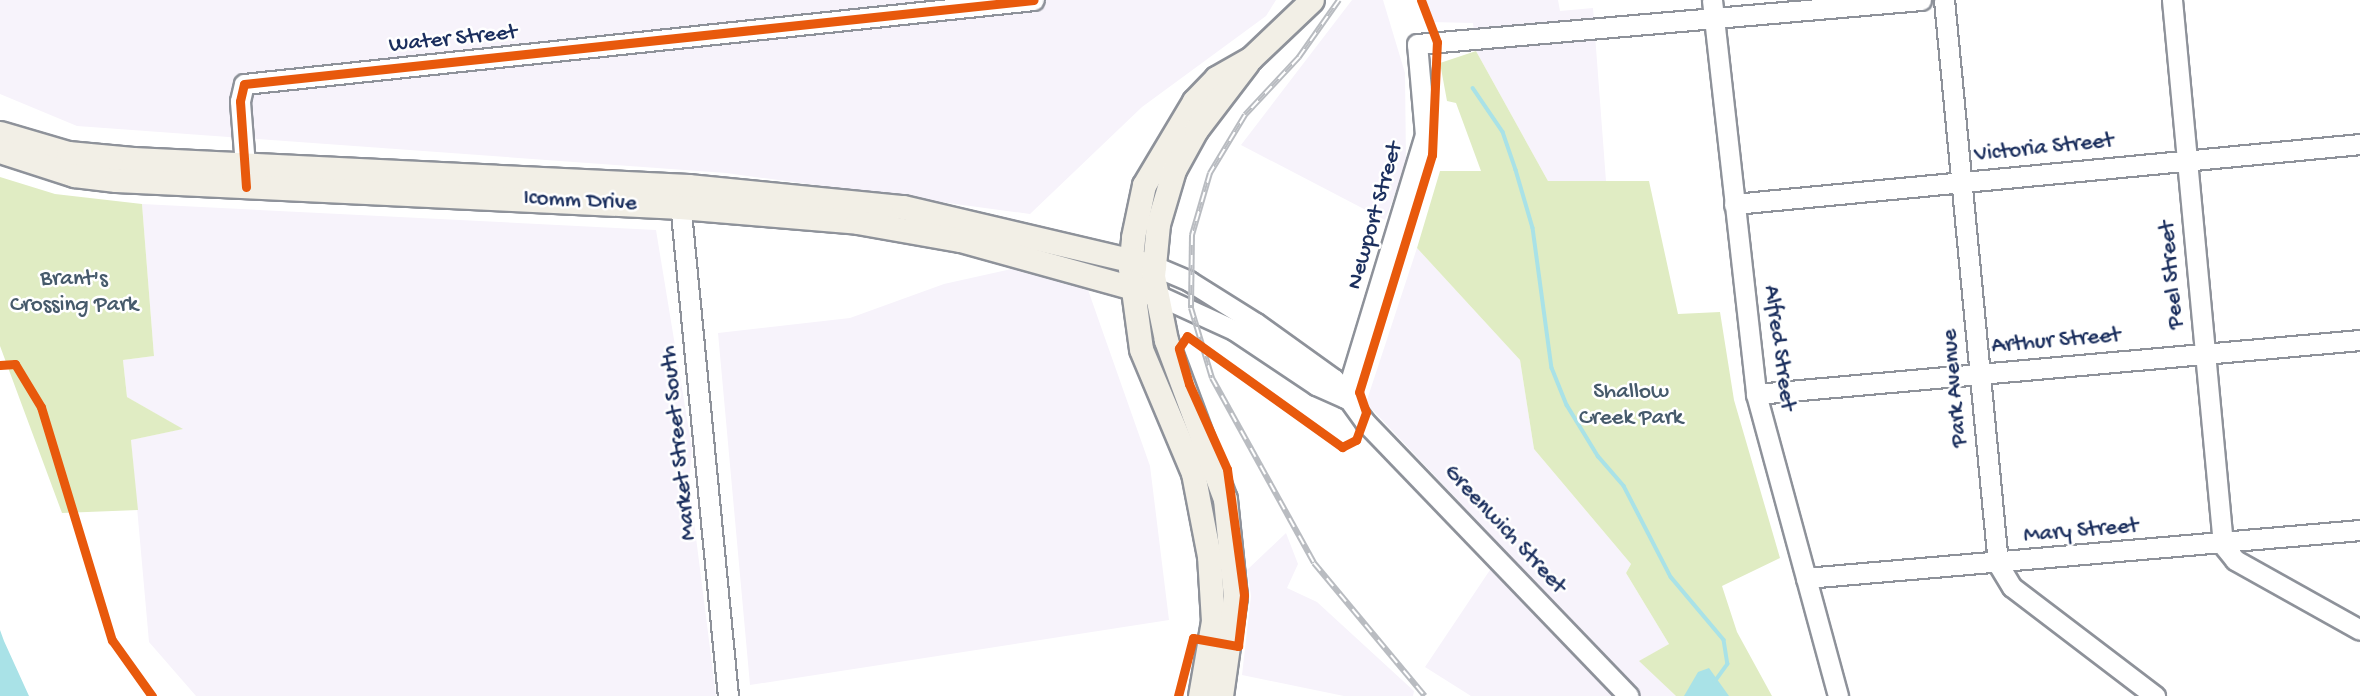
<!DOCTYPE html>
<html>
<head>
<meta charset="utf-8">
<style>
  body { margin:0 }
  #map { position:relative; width:2360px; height:696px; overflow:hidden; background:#fff; font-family:"Gochi Hand",sans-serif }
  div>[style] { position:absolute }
  .built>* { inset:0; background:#f7f3fb }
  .green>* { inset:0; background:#e0ecc3 }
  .water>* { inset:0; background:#a9e2e7 }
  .stream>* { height:3.5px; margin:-1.75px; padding:0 1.75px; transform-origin:1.75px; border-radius:1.75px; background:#a9e2e7 }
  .roads { filter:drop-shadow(2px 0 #8e929a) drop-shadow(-2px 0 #8e929a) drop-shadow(0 2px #8e929a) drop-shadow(0 -2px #8e929a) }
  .minor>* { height:19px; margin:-9.5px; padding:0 9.5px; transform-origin:9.5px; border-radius:9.5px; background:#fff }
  .major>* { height:23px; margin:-11.5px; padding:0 11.5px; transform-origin:11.5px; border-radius:11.5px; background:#f2efe6 }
  .rail>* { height:6px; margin-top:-3px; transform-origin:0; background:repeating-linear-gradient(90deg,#fff 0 10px,#b9bcc1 0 20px); box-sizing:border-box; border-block:2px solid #b9bcc1 }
  .cycleway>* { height:9px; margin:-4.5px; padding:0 4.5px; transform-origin:4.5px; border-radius:4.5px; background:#e8590c }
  span { translate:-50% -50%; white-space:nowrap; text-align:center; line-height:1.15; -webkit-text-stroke:5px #fff; paint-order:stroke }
  .street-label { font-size:23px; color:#1b2f5e }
  .park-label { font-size:23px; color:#465a6b }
</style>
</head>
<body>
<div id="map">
  <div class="built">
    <div style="clip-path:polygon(0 0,1276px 0,1266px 16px,1142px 107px,1030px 214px,726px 173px,77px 126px,0 94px)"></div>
    <div style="clip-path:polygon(1352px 0,1383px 0,1405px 73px,1406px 165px,1385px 220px,1241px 145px)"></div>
    <div style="clip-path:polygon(1424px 0,1558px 0,1560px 11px,1593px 8px,1606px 181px,1548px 181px,1476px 51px,1473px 23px,1430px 22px)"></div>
    <div style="clip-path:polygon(142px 204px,656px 230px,692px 449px,689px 482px,716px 696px,196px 696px,149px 642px,131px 440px,182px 429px,127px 397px,123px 360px,154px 356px)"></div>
    <div style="clip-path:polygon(1417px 248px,1520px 360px,1534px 449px,1631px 564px,1626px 573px,1669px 644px,1640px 661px,1676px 696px,1471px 696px,1425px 667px,1504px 549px,1366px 403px)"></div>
    <div style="clip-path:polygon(1016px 268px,1087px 287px,1150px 466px,1169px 620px,750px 685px,718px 333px,850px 318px,944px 284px)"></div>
    <div style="clip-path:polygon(1286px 533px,1298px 564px,1287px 588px,1317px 602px,1414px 691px,1413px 696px,1344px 696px,1242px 675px,1251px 596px,1247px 570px)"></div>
  </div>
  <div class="green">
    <div style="clip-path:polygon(1476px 51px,1548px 181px,1649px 181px,1678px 314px,1720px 312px,1734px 400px,1780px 558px,1722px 586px,1737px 632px,1772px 696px,1676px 696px,1639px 661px,1669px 644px,1626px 573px,1631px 564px,1534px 449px,1520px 360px,1417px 248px,1440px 171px,1481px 171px,1456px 103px,1447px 101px,1440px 63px)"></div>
    <div style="clip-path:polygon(0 177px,55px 194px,142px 204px,154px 356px,123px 360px,127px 397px,183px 429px,131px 440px,138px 510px,62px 513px,0 346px)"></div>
  </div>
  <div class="water">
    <div style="clip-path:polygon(0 630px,4px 641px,29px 696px,0 696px)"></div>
    <div style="clip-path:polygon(1709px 668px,1729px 696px,1684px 696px,1698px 672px)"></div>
  </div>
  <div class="stream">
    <div style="left:1473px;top:88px;width:53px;rotate:55.7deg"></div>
    <div style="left:1503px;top:132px;width:40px;rotate:71.1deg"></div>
    <div style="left:1516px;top:170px;width:60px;rotate:73.7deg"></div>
    <div style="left:1533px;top:228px;width:141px;rotate:82.3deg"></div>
    <div style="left:1552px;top:368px;width:40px;rotate:68deg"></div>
    <div style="left:1567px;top:405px;width:60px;rotate:58.7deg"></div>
    <div style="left:1598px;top:456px;width:40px;rotate:49deg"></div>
    <div style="left:1624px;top:486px;width:102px;rotate:62.7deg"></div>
    <div style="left:1671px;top:577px;width:82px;rotate:49.9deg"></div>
    <div style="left:1724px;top:640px;width:24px;rotate:81deg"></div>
    <div style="left:1728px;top:664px;width:22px;rotate:126deg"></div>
  </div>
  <div class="roads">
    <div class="minor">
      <div style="left:1712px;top:0;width:396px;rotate:83.6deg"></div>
      <div style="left:1756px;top:394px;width:313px;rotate:74.8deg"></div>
      <div style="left:1944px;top:0;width:567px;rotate:84.53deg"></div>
      <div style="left:1998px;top:564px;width:27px;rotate:59deg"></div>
      <div style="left:2012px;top:587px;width:180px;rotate:37.3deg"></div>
      <div style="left:2172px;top:0;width:547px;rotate:84.65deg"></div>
      <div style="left:2223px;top:545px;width:19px;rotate:51deg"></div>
      <div style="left:2235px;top:560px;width:143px;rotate:29.2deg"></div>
      <div style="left:246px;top:178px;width:77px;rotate:-94.5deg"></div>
      <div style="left:240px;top:101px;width:17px;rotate:-77deg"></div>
      <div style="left:244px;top:84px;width:794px;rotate:-6.07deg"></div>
      <div style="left:679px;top:192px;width:506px;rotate:84.45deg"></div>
      <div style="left:1734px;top:204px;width:629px;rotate:-5.47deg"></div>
      <div style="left:1154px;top:266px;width:38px;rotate:23deg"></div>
      <div style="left:1189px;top:281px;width:79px;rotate:32.1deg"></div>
      <div style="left:1256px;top:323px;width:96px;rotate:35.7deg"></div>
      <div style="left:1334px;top:379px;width:53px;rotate:54.2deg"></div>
      <div style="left:1365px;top:422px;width:380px;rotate:46.1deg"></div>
      <div style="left:1155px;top:294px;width:87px;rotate:24.5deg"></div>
      <div style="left:1234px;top:330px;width:99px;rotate:33.9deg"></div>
      <div style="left:1316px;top:385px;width:32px;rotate:24deg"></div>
      <div style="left:1756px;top:394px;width:606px;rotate:-5.11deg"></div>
      <div style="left:1345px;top:398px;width:275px;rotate:-73.1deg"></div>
      <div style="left:1425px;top:135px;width:91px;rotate:-95deg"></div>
      <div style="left:1417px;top:44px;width:506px;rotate:-4.99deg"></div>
      <div style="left:1806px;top:578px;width:556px;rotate:-4.95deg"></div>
    </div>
    <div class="major">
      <div style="left:0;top:133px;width:71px;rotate:16.4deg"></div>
      <div style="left:68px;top:153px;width:65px;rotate:5.3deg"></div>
      <div style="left:133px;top:159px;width:556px;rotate:2.79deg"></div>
      <div style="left:688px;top:186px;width:216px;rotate:5.6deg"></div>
      <div style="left:903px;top:207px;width:258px;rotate:13.2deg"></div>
      <div style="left:0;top:151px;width:78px;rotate:18deg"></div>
      <div style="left:74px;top:175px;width:42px;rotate:6.8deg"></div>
      <div style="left:116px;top:180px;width:565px;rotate:2.74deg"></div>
      <div style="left:680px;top:207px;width:178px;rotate:4.8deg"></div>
      <div style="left:857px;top:222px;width:105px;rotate:9.9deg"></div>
      <div style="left:960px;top:240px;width:202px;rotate:15.5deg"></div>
      <div style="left:1200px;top:696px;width:76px;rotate:-80.2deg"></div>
      <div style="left:1213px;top:621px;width:65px;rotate:-93.5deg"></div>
      <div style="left:1209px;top:556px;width:85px;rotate:-100.9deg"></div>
      <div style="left:1193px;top:473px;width:134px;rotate:-112.8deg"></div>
      <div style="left:1141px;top:349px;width:82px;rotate:-97.7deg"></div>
      <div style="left:1130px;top:268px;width:31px;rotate:-84deg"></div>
      <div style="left:1133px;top:237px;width:53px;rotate:-78.1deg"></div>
      <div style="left:1144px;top:185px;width:98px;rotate:-59.2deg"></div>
      <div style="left:1194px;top:101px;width:32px;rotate:-46deg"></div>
      <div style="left:1216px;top:78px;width:40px;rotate:-29.7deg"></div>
      <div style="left:1251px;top:58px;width:84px;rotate:-43.6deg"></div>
      <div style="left:1221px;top:696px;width:101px;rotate:-82deg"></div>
      <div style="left:1235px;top:596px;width:98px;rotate:-95.9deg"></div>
      <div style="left:1225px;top:499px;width:170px;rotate:-110.4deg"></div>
      <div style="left:1166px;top:340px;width:65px;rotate:-101.5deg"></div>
      <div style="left:1153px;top:276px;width:52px;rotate:-84.5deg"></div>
      <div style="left:1158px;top:224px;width:56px;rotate:-73.5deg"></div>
      <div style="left:1174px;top:170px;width:46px;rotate:-61.2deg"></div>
      <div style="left:1196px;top:130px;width:84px;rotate:-52.7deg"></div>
    </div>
  </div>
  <div class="rail">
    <div style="left:1339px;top:0;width:70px;rotate:125.1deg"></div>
    <div style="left:1299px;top:57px;width:79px;rotate:133deg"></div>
    <div style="left:1245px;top:115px;width:68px;rotate:121.1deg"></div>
    <div style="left:1210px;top:173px;width:65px;rotate:106.2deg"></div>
    <div style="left:1192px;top:235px;width:73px;rotate:90.8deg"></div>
    <div style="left:1191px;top:308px;width:73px;rotate:73.3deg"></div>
    <div style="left:1212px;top:378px;width:211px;rotate:61.1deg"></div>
    <div style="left:1314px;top:563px;width:173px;rotate:50.2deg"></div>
  </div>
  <div class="cycleway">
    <div style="left:246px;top:187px;width:86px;rotate:-94deg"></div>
    <div style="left:240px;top:101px;width:17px;rotate:-77deg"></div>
    <div style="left:244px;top:84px;width:794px;rotate:-6.07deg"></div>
    <div style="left:0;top:365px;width:15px;rotate:-4deg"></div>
    <div style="left:15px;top:364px;width:50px;rotate:58.8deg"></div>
    <div style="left:41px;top:407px;width:244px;rotate:73.1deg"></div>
    <div style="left:112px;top:640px;width:69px;rotate:54.5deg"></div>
    <div style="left:1178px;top:696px;width:60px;rotate:-75.5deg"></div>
    <div style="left:1193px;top:638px;width:46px;rotate:10.1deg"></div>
    <div style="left:1238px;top:646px;width:51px;rotate:-83.3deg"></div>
    <div style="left:1244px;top:595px;width:127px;rotate:-97.7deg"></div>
    <div style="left:1227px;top:469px;width:93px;rotate:-114.1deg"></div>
    <div style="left:1189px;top:384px;width:37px;rotate:-106deg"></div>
    <div style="left:1179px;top:348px;width:14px;rotate:-56deg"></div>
    <div style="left:1187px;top:336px;width:191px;rotate:35.6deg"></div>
    <div style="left:1342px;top:447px;width:16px;rotate:-27deg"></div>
    <div style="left:1356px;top:440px;width:30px;rotate:-70deg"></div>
    <div style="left:1366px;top:412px;width:21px;rotate:-109deg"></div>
    <div style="left:1359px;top:392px;width:248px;rotate:-72.9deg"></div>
    <div style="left:1432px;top:155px;width:113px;rotate:-87.5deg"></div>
    <div style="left:1437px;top:42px;width:45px;rotate:-110.9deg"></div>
  </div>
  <div class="street-label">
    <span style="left:453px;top:40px;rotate:-6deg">Water Street</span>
    <span style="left:2044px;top:149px;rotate:-6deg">Victoria Street</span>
    <span style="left:580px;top:202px;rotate:3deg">Icomm Drive</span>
    <span style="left:1376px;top:216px;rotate:-74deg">Newport Street</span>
    <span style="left:2173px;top:275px;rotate:-95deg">Peel Street</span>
    <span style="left:2056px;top:342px;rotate:-5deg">Arthur Street</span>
    <span style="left:1778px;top:348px;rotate:82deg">Alfred Street</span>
    <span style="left:1956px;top:388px;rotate:-95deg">Park Avenue</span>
    <span style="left:680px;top:443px;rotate:-96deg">Market Street South</span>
    <span style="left:1504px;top:530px;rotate:47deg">Greenwich Street</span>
    <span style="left:2081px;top:532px;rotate:-5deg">Mary Street</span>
  </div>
  <div class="park-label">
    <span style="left:74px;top:293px">Brant's<br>Crossing Park</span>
    <span style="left:1631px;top:406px">Shallow<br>Creek Park</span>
  </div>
</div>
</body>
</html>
